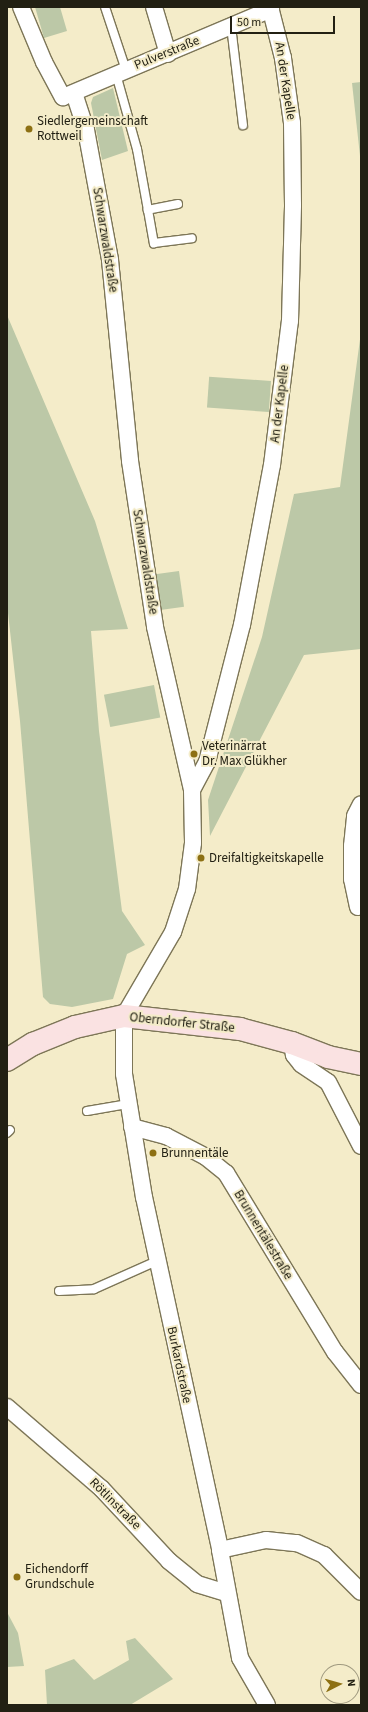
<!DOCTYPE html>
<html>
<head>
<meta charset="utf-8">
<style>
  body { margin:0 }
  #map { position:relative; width:368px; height:1712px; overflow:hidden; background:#f4ecc9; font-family:"Source Sans 3",sans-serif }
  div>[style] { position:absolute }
  .green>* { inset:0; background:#bcc8a7; transform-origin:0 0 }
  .roads { filter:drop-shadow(1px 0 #7d7657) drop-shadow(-1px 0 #7d7657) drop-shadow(0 1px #7d7657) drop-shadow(0 -1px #7d7657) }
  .lane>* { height:8px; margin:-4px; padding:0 4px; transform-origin:4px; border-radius:4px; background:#fff }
  .street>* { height:16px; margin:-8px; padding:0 8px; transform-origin:8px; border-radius:8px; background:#fff }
  .secondary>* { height:22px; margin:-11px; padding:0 11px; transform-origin:11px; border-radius:11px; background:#fae2e2 }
  .dots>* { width:11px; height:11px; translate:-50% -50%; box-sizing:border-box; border:2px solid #f4ecc9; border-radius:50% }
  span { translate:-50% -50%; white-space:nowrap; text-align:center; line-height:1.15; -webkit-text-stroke:4px #f4ecc9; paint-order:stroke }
  .street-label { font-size:13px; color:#222013 }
  .poi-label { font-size:13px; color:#222013 }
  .left { translate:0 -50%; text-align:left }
  .frame { position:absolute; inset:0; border:8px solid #222013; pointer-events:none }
  .north { position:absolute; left:320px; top:1664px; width:40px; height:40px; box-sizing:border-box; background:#f4ecc9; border:1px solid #a09a80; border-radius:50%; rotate:84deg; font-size:11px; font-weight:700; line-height:16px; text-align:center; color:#222013 }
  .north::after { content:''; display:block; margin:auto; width:14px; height:18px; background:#8d7013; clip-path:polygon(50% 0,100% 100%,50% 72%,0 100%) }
  .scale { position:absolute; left:230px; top:16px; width:105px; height:18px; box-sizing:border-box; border:2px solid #222013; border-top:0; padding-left:5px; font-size:12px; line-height:14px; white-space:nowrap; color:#222013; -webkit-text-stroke:3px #f4ecc9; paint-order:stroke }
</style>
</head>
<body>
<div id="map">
  <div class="green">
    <div style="clip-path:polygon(35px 7px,60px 7px,67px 31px,44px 38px)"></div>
    <div style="clip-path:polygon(361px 82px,361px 165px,352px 83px)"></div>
    <div style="clip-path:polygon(113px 88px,128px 151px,102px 160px,91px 103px,93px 97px)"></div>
    <div style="clip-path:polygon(7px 315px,95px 521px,128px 629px,91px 631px,99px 731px,122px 911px,145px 945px,127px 954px,113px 999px,72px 1007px,50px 1004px,43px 997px,20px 721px,7px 604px)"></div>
    <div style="clip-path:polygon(361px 332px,361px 649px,304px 655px,210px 836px,208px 800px,262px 637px,294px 494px,340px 487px)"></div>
    <div style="left:271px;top:381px;width:31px;height:62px;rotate:94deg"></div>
    <div style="left:179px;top:571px;width:36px;height:24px;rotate:82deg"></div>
    <div style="left:154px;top:685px;width:33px;height:51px;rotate:79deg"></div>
    <div style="clip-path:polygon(7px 1612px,18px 1633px,24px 1666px,7px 1667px)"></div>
    <div style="clip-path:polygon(135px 1638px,173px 1679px,130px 1705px,47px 1705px,45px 1670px,74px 1659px,94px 1680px,129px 1660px,126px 1641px)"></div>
  </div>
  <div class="roads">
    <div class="lane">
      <div style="left:105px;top:7px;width:66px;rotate:71.6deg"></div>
      <div style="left:231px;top:26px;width:100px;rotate:83.1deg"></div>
      <div style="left:116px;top:74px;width:78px;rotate:74.4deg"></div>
      <div style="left:137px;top:149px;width:62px;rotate:79.8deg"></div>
      <div style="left:178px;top:204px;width:31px;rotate:169deg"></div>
      <div style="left:148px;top:210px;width:34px;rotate:80deg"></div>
      <div style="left:154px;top:243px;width:38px;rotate:-7deg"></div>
      <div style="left:87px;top:1111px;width:42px;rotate:-9.7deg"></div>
      <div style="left:7px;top:1133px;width:4px;rotate:-45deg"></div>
      <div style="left:59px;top:1291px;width:35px;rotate:-3deg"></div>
      <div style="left:94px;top:1289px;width:69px;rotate:-24deg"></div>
    </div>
    <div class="street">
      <div style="left:21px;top:7px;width:60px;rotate:67.3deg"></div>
      <div style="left:44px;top:62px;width:40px;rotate:62deg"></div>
      <div style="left:63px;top:97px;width:226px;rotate:-22.9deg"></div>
      <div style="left:154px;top:7px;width:49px;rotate:73.4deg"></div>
      <div style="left:74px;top:93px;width:39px;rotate:72deg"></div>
      <div style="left:86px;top:130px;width:132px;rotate:79.5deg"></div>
      <div style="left:110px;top:260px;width:202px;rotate:84.3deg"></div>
      <div style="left:130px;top:461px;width:168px;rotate:81.4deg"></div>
      <div style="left:155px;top:627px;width:167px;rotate:77.2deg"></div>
      <div style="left:192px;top:790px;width:53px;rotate:88.9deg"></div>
      <div style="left:193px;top:843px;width:46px;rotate:97.4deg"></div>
      <div style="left:187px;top:889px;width:45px;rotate:108deg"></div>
      <div style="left:173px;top:932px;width:97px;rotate:120.3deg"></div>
      <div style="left:124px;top:1016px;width:58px;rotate:90deg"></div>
      <div style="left:124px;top:1074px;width:125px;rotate:80.8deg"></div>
      <div style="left:144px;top:1197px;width:361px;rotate:77.8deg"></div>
      <div style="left:220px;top:1550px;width:110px;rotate:79.5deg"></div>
      <div style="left:240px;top:1658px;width:54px;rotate:60.1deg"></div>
      <div style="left:192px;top:790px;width:32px;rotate:-62deg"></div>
      <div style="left:207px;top:762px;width:141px;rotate:-75.7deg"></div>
      <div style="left:242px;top:625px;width:163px;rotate:-79.4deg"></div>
      <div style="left:272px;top:465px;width:145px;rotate:-82.9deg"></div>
      <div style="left:290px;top:321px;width:116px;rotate:-88.5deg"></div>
      <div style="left:293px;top:205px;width:82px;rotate:-90.7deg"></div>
      <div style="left:292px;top:123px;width:66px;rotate:-97.9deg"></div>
      <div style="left:283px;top:58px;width:53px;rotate:-104.3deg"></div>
      <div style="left:358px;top:907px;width:29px;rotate:-102deg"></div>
      <div style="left:352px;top:879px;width:33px;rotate:-90deg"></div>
      <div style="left:352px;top:846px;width:30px;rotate:-84deg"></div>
      <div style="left:355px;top:816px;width:13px;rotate:-63deg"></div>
      <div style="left:292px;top:1043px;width:12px;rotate:81deg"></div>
      <div style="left:294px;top:1055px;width:11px;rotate:52deg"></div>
      <div style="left:301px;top:1064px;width:32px;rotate:34deg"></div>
      <div style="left:328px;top:1082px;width:72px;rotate:62.7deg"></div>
      <div style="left:132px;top:1127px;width:35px;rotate:15deg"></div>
      <div style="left:166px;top:1136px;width:45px;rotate:27.7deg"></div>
      <div style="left:206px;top:1157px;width:26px;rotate:39deg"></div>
      <div style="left:226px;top:1173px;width:210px;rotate:58.7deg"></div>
      <div style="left:335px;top:1352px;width:42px;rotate:51.8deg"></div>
      <div style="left:7px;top:1407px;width:124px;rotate:40.8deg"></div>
      <div style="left:101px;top:1488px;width:100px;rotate:47deg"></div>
      <div style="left:169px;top:1561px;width:36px;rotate:39deg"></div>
      <div style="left:197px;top:1584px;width:30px;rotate:17deg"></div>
      <div style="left:220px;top:1550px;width:47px;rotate:-12.3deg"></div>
      <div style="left:266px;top:1540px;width:31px;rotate:6deg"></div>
      <div style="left:297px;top:1543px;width:30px;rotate:24deg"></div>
      <div style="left:324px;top:1555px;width:52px;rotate:45deg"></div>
    </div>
    <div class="secondary">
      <div style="left:7px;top:1060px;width:31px;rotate:-32deg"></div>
      <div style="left:33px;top:1044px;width:45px;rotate:-22deg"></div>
      <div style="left:75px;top:1027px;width:50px;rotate:-12.7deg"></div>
      <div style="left:124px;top:1016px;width:117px;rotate:6.4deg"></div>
      <div style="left:240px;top:1029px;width:54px;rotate:15.1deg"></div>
      <div style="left:292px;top:1043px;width:39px;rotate:21deg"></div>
      <div style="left:328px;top:1057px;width:34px;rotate:12deg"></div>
    </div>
  </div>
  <div class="dots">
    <div style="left:29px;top:129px;background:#8d7013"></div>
    <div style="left:194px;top:754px;background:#8d7013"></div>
    <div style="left:201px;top:858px;background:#8d7013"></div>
    <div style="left:153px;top:1153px;background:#8d7013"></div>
    <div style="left:17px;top:1577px;background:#8d7013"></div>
  </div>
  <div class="street-label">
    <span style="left:167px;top:53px;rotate:-22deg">Pulverstraße</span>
    <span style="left:285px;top:81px;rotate:81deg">An der Kapelle</span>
    <span style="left:105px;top:240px;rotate:81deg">Schwarzwaldstraße</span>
    <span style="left:280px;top:404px;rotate:-83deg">An der Kapelle</span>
    <span style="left:145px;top:562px;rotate:81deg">Schwarzwaldstraße</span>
    <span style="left:182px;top:1023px;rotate:6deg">Oberndorfer Straße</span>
    <span style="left:263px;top:1235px;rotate:59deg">Brunnentälestraße</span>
    <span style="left:179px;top:1365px;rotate:78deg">Burkardstraße</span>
    <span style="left:115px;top:1504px;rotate:45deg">Rötlinstraße</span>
  </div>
  <div class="poi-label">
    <span class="left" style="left:37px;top:129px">Siedlergemeinschaft<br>Rottweil</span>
    <span class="left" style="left:202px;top:754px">Veterinärrat<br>Dr. Max Glükher</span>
    <span class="left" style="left:209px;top:858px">Dreifaltigkeitskapelle</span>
    <span class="left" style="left:161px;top:1153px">Brunnentäle</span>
    <span class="left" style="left:25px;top:1577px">Eichendorff<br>Grundschule</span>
  </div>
  <div class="frame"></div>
  <div class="north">N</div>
  <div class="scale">50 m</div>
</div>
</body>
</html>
